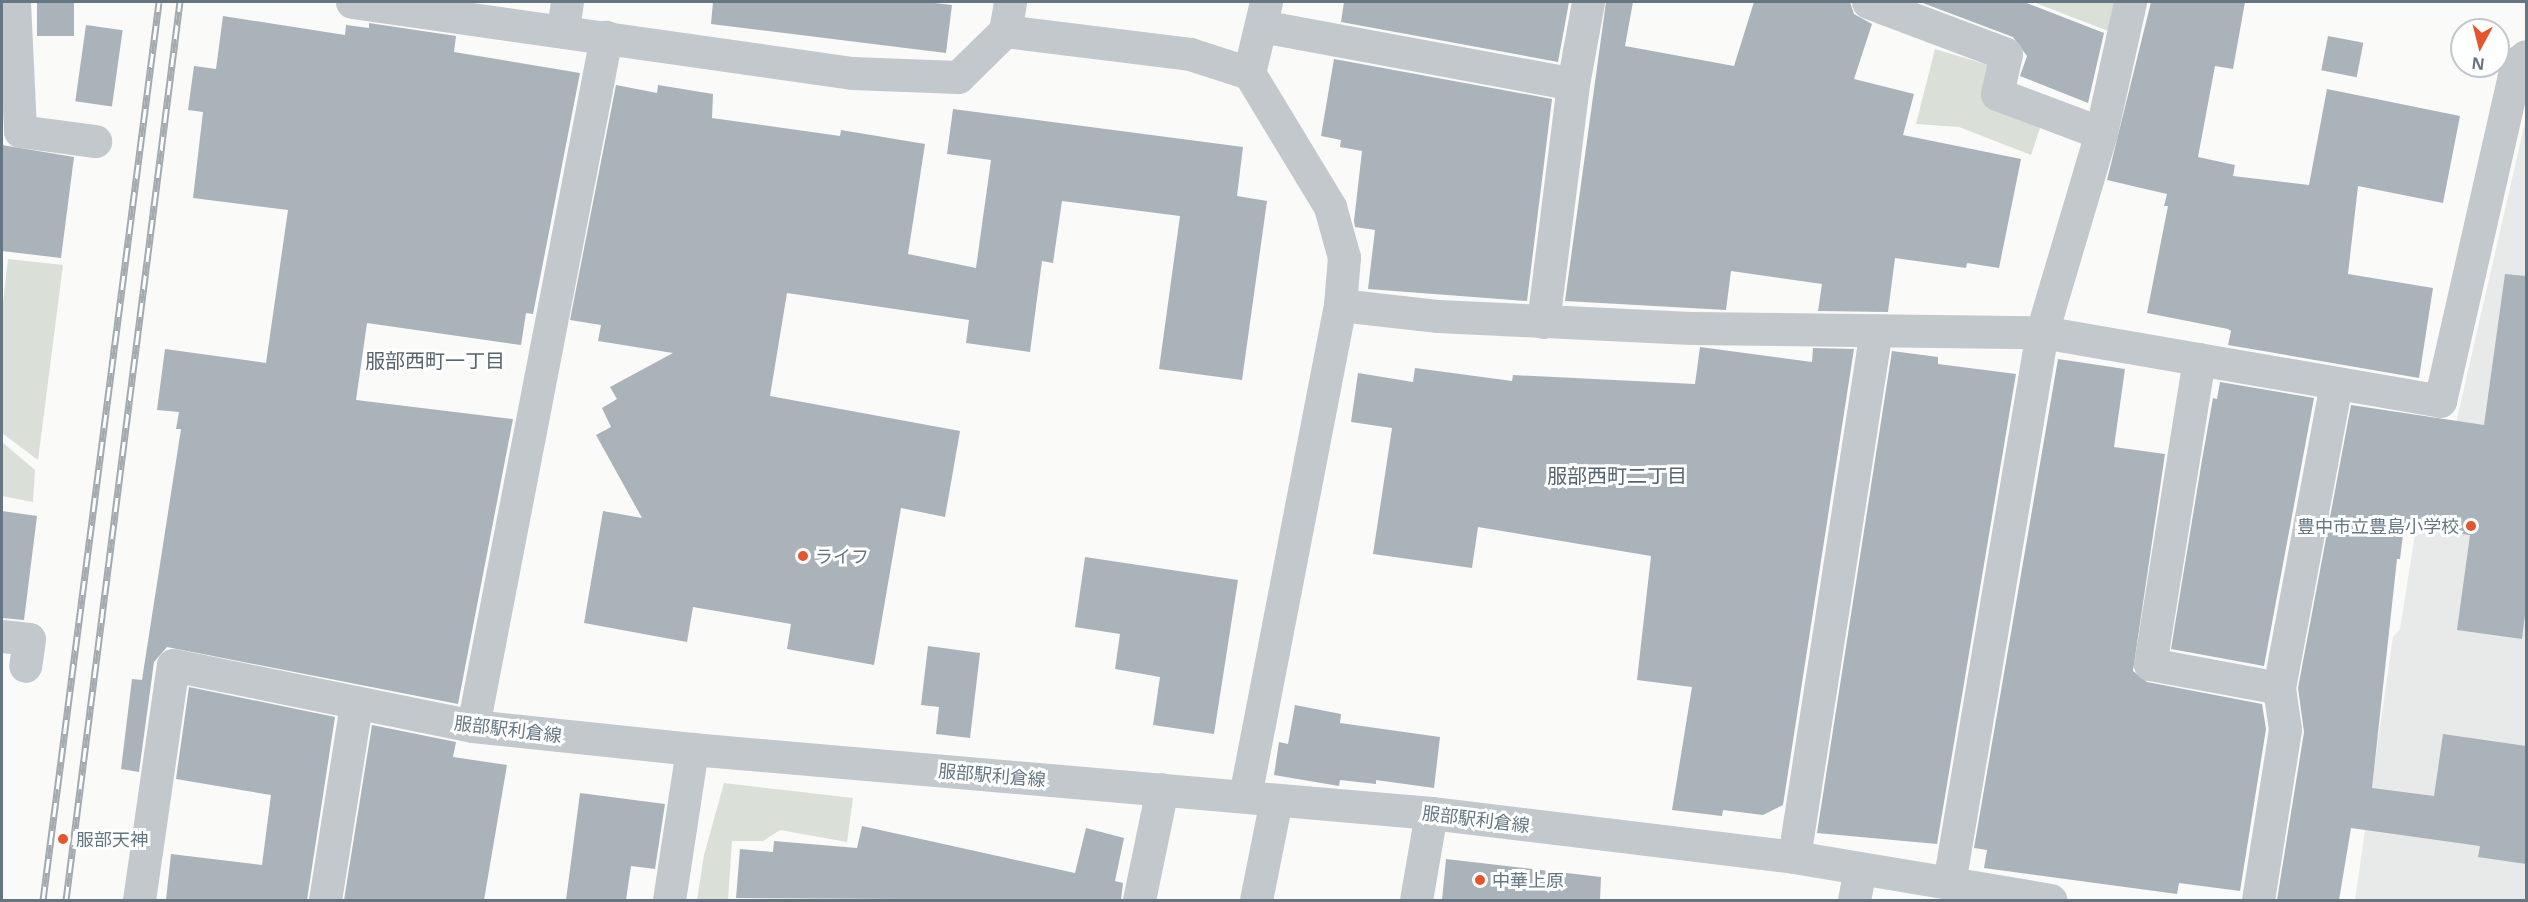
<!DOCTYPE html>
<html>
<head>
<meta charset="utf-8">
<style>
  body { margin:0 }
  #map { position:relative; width:2528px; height:902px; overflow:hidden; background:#fafaf8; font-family:"Noto Sans","Noto Sans JP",sans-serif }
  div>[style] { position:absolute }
  .built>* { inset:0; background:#e8e9e9 }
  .green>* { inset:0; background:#dadfd7 }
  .building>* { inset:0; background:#aab3b9; transform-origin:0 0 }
  .minor>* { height:33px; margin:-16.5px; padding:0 16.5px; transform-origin:16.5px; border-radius:16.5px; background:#c3c8cc }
  .rail>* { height:7px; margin-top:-3.5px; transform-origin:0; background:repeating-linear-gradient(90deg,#fff 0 14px,#a2aab0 0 28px); box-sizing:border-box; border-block:2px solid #a2aab0 }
  .dots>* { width:16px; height:16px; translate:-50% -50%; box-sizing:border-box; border:3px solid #fff; border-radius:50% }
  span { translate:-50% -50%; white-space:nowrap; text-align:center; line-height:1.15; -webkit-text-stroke:6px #fff; paint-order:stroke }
  .poi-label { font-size:18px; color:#657683 }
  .right { translate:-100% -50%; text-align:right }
  .left { translate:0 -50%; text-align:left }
  .street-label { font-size:18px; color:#657683 }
  .neighbourhood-label { font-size:20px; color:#57646e }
  .frame { position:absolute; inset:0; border:3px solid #657683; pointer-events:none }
  .north { position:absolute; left:2450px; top:18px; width:60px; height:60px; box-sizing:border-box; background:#fff; border:2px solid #c1c8cd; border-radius:50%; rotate:187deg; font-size:16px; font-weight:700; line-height:24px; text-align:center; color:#657683 }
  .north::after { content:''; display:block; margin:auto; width:21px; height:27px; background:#e4572e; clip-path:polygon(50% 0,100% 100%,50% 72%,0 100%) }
</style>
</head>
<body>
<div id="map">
  <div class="built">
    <div style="clip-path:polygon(2526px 118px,2526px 900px,2355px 900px,2393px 637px,2400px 629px,2433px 421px,2456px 423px)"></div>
  </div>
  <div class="green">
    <div style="clip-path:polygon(2033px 2px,2114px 2px,2108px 31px)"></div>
    <div style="clip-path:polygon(1935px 49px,1988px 65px,1987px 108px,2041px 125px,2031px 155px,1959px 127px,1916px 124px)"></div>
    <div style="clip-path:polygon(8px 259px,63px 265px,38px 460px,2px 433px,2px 312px)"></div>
    <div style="clip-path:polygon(2px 442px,35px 470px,33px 502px,2px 496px)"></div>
    <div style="clip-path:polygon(724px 783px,853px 798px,847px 842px,780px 830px,763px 841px,732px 841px,728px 900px,697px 900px,704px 855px)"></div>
  </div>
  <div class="building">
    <div style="left:37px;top:2px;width:37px;height:34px"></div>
    <div style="clip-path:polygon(713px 2px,926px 2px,952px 5px,946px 53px,711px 24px)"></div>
    <div style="clip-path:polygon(1344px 2px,1569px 2px,1558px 62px,1341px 22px)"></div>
    <div style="clip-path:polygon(1606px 2px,1633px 2px,1625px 46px,1734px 66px,1754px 2px,1850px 2px,1854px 14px,1872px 24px,1854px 79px,1914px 94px,1903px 135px,2021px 159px,1999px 268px,1967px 263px,1966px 268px,1895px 258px,1888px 312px,1818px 311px,1822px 284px,1731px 271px,1726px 310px,1565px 301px)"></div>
    <div style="clip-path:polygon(1920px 2px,2024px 2px,2104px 33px,2088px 103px,2020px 76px,2027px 56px,2013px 37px)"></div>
    <div style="clip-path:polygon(2151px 2px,2245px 2px,2233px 69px,2215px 66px,2198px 157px,2235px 165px,2233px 176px,2309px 185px,2327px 89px,2460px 116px,2443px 203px,2358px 186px,2348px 274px,2433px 288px,2419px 378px,2228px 345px,2231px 331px,2228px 329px,2147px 313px,2168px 206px,2164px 206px,2167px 194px,2107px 180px)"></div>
    <div style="clip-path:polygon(223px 16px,345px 35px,346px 25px,369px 28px,369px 23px,456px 36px,454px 52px,580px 73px,533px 314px,526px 313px,521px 345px,367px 323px,356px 400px,513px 419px,458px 704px,167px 647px,154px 662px,139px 772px,121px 769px,132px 679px,142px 680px,181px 429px,176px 429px,179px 412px,157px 410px,165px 349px,266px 363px,288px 210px,193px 198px,203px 112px,188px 110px,194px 66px,216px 69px)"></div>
    <div style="left:86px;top:25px;width:37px;height:77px;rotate:8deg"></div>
    <div style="left:2328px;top:36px;width:36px;height:35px;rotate:11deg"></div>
    <div style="clip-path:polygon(1334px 59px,1552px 99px,1527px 301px,1368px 289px,1375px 230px,1355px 227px,1354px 221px,1362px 151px,1340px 147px,1341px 140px,1321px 136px)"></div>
    <div style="clip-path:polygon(616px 85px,657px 93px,658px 85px,713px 94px,712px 118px,840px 136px,841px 130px,925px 144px,908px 254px,976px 268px,991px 160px,947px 154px,953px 109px,1243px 147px,1237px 196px,1267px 201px,1242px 380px,1159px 369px,1180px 216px,1062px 201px,1053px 263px,1042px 261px,1030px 352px,966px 343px,969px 320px,787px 293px,770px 396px,960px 431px,945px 517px,901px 508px,874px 665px,787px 649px,791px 624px,693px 607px,687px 642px,584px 623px,603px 511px,642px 518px,596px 435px,611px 427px,602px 408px,617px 399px,610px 387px,673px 353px,598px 341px,601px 325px,570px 320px)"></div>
    <div style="clip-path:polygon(2px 145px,74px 157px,61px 258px,2px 251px)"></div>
    <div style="clip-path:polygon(2505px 274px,2526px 276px,2526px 606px,2522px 639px,2457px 630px,2470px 535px,2404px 527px,2400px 559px,2397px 559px,2372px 788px,2434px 796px,2443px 734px,2526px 746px,2526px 864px,2478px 857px,2480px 846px,2351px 828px,2339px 900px,2277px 900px,2304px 732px,2298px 688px,2351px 405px,2484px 425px)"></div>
    <div style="clip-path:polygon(1700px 347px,1812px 362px,1813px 348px,1854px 349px,1783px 805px,1763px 815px,1723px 810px,1722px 816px,1672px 810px,1692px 687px,1637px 680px,1651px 556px,1478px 527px,1472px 568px,1373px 554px,1392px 428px,1351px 422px,1358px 373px,1413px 382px,1415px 368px,1512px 381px,1513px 375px,1695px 384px)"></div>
    <div style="clip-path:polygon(1892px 351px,1938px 357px,1938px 364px,2016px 374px,1937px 844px,1817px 833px)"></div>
    <div style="clip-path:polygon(2058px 359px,2125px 369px,2114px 447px,2165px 454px,2133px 671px,2147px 682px,2262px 704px,2266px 729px,2240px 891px,2179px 883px,2177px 894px,1984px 868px,1987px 850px,1974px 848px)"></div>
    <div style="clip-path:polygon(2220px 382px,2314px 398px,2264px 666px,2171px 649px,2202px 460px,2213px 398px,2217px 399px)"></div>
    <div style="clip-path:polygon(2px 511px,37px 516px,24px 620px,2px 618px)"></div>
    <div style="clip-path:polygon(1085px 557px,1238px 580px,1214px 734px,1153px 725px,1160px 677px,1115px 669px,1120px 634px,1075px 627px)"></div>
    <div style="clip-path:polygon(928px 646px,980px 653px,970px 738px,936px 734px,939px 707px,921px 705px)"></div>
    <div style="clip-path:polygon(189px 687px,335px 717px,307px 900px,166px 900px,171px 854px,262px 865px,271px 795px,176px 779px)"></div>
    <div style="clip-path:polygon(1295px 705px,1341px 714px,1340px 723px,1440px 737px,1434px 788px,1376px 780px,1376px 784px,1340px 780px,1339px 786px,1274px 775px,1279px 742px,1288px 744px)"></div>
    <div style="clip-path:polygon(372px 725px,456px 742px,453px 757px,507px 765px,484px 900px,344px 900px)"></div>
    <div style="clip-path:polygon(580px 793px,665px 804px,655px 869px,631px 866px,626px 900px,566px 900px)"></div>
    <div style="clip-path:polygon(862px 826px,1075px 873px,1086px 828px,1124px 838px,1115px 881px,1123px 883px,1121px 900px,736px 898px,740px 849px,773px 852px,774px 841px,857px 848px)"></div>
    <div style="clip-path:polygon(1446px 859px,1601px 877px,1600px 900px,1442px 900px)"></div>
  </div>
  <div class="minor">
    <div style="left:14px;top:2px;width:129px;rotate:87.3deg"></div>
    <div style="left:20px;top:131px;width:76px;rotate:7.6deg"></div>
    <div style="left:352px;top:2px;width:505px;rotate:8.08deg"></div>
    <div style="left:852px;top:73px;width:106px;rotate:2.2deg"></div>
    <div style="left:958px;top:77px;width:66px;rotate:-44.4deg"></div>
    <div style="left:1005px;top:31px;width:186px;rotate:7.1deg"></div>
    <div style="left:1190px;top:54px;width:62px;rotate:17.9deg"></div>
    <div style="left:1249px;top:73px;width:157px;rotate:58.8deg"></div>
    <div style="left:1330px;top:207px;width:52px;rotate:74.4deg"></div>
    <div style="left:1344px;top:257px;width:48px;rotate:94.8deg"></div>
    <div style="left:1340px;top:305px;width:500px;rotate:100.95deg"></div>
    <div style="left:1868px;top:2px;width:147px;rotate:20.6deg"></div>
    <div style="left:2006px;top:54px;width:41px;rotate:102.7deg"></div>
    <div style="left:1997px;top:94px;width:111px;rotate:20.6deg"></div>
    <div style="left:1261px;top:26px;width:317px;rotate:10.5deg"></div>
    <div style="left:563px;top:30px;width:28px;rotate:-82deg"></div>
    <div style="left:1005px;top:31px;width:29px;rotate:-80deg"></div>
    <div style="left:1249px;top:73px;width:73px;rotate:-76.5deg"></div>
    <div style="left:1340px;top:305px;width:99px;rotate:6.4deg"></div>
    <div style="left:1438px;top:316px;width:253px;rotate:2.7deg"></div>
    <div style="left:1691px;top:328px;width:351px;rotate:0.7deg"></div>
    <div style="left:2042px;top:332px;width:404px;rotate:9.8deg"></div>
    <div style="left:2440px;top:401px;width:347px;rotate:-77.2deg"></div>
    <div style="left:2517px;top:63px;width:11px;rotate:-38deg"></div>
    <div style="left:1543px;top:322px;width:240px;rotate:-82.8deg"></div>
    <div style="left:1573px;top:84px;width:83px;rotate:-79.6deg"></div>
    <div style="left:2199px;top:359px;width:309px;rotate:99.1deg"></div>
    <div style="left:2150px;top:664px;width:131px;rotate:10.5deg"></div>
    <div style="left:2px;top:636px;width:27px;rotate:6deg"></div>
    <div style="left:29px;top:639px;width:27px;rotate:98deg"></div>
    <div style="left:473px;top:726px;width:702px;rotate:-79.07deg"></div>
    <div style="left:1794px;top:857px;width:533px;rotate:-81.16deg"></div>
    <div style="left:1949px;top:883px;width:559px;rotate:-80.42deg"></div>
    <div style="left:2042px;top:332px;width:208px;rotate:-73.5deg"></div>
    <div style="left:2101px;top:133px;width:134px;rotate:-77.5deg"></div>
    <div style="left:139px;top:900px;width:237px;rotate:-81.8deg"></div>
    <div style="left:173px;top:665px;width:306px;rotate:11.5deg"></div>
    <div style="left:473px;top:726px;width:220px;rotate:6deg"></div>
    <div style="left:692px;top:749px;width:742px;rotate:4.95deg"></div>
    <div style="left:1431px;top:813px;width:366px;rotate:6.9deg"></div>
    <div style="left:1794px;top:857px;width:260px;rotate:9.5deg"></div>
    <div style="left:325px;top:900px;width:198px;rotate:-81deg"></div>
    <div style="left:669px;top:900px;width:153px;rotate:-81.3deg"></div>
    <div style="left:1139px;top:900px;width:113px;rotate:-78.3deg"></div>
    <div style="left:1256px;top:900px;width:102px;rotate:-78.7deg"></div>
    <div style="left:1416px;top:900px;width:88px;rotate:-80.2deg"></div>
    <div style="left:1854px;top:900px;width:32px;rotate:-79deg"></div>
    <div style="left:2258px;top:900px;width:173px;rotate:-81deg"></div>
    <div style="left:2285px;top:729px;width:41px;rotate:-98.3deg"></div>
    <div style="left:2279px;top:688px;width:309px;rotate:-79.4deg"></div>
  </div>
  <div class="rail">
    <div style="left:43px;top:900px;width:905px;rotate:-82.64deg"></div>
    <div style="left:66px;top:900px;width:905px;rotate:-82.77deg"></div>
  </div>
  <div class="dots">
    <div style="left:2471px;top:526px;background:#e4572e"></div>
    <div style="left:803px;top:556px;background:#e4572e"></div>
    <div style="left:63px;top:839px;background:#e4572e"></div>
    <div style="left:1480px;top:880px;background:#e4572e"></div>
  </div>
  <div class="poi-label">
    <span class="right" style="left:2459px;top:526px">豊中市立豊島小学校</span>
    <span class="left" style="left:815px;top:556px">ライフ</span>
    <span class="left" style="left:76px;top:839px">服部天神</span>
    <span class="left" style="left:1492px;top:880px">中華上原</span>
  </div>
  <div class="street-label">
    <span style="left:508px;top:729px;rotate:7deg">服部駅利倉線</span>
    <span style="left:992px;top:775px;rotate:5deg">服部駅利倉線</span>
    <span style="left:1476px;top:819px;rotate:7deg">服部駅利倉線</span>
  </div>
  <div class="neighbourhood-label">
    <span style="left:435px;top:360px">服部西町一丁目</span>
    <span style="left:1617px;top:475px">服部西町二丁目</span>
  </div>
  <div class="frame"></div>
  <div class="north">N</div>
</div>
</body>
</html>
